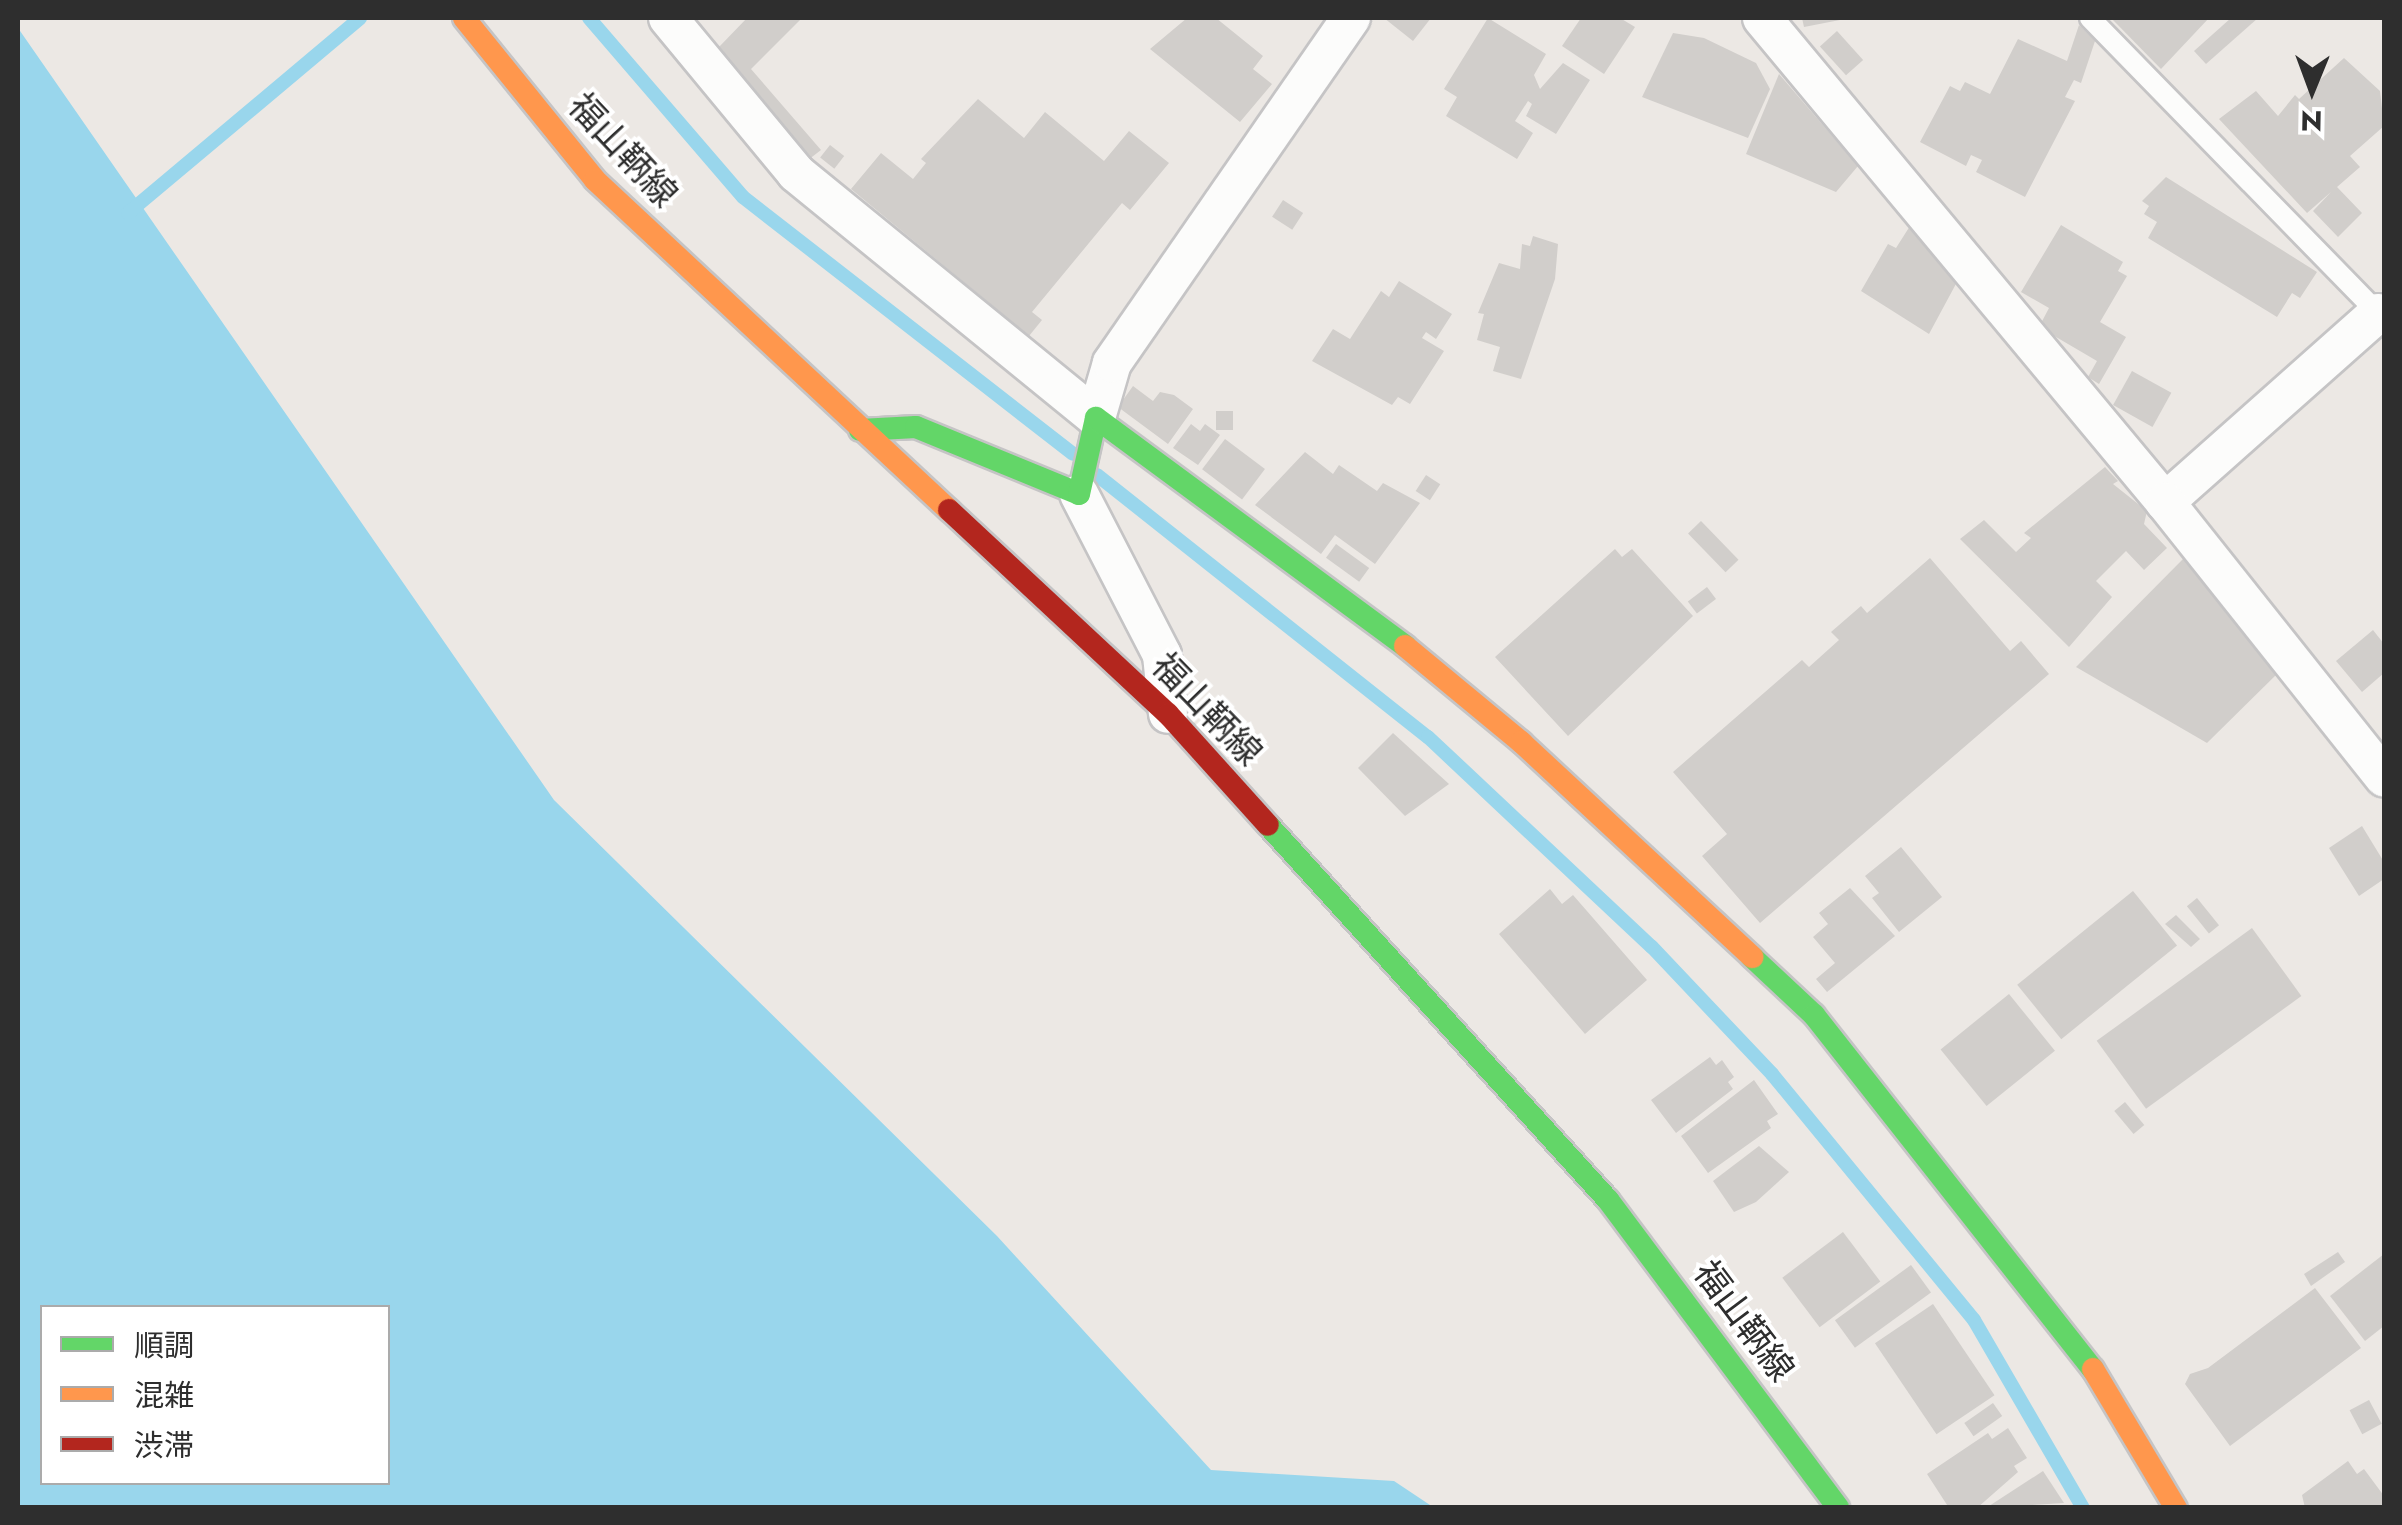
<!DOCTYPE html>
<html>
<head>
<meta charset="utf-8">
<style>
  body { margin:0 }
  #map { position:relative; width:2402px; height:1525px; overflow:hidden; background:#ece8e4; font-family:Jost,"Noto Sans JP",sans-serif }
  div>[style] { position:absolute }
  .water>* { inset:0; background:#99d6ec }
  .stream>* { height:14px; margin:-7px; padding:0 7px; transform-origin:7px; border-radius:7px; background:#99d6ec }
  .building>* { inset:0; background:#d1cecb; transform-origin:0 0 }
  .roads { filter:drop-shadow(2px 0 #c5c4c5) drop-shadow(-2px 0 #c5c4c5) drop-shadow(0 2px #c5c4c5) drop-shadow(0 -2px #c5c4c5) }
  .lane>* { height:20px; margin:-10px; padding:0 10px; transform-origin:10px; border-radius:10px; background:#fcfcfb }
  .street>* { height:38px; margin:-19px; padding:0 19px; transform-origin:19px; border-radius:19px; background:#fcfcfb }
  .fast>* { height:22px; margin:-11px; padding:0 11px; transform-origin:11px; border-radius:11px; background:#63d668 }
  .slow>* { height:22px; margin:-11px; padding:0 11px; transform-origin:11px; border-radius:11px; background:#ff974d }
  .jam>* { height:22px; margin:-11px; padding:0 11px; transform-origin:11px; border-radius:11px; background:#b3261e }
  span { translate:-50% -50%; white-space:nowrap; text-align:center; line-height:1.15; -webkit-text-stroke:8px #fff; paint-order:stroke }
  .street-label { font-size:35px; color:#2e2e2e }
  .frame { position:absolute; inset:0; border:20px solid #2e2e2e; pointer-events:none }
  .legend { position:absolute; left:40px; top:1305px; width:350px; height:180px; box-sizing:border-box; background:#fff; border:2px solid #ababab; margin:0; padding:12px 18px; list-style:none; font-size:30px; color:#2e2e2e }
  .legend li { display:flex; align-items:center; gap:20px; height:50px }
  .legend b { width:50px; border:2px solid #ababab }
  .north { position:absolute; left:2262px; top:40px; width:100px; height:100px; -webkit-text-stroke:8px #fff; paint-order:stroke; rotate:181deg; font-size:28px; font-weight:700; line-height:40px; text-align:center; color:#2e2e2e }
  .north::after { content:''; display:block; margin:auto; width:35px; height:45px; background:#2e2e2e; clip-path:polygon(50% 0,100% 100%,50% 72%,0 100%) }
</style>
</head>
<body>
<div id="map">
  <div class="water">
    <div style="clip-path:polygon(evenodd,18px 28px,554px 800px,997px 1236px,1211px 1470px,1394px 1481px,1433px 1507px,18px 1507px,18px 28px,42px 1308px,388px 1308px,388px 1482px,42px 1482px,42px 1308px)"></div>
  </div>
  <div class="stream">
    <div style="left:589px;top:18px;width:236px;rotate:49.3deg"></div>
    <div style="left:743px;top:197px;width:418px;rotate:37.9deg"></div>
    <div style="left:128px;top:213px;width:303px;rotate:-40deg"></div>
    <div style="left:1097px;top:475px;width:422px;rotate:38.4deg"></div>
    <div style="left:1428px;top:737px;width:307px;rotate:43.2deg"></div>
    <div style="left:1652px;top:947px;width:175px;rotate:46.6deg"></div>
    <div style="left:1772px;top:1074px;width:318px;rotate:50.6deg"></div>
    <div style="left:1974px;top:1320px;width:217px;rotate:59.9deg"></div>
  </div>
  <div class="building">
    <div style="clip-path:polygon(747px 18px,802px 18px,751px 69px,821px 150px,808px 160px,719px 47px)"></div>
    <div style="clip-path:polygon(1187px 18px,1216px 18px,1263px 56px,1253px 69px,1272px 84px,1240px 122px,1150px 49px)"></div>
    <div style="clip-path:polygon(1384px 18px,1431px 18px,1413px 41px)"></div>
    <div style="clip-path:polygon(1488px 18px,1546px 54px,1534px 75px,1540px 89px,1563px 63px,1590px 80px,1556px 134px,1526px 116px,1532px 104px,1528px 101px,1515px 121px,1533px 133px,1517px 159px,1446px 116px,1457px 97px,1444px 89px)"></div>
    <div style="clip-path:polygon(1581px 18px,1620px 18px,1635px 27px,1604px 74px,1562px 46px)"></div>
    <div style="clip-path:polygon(1802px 18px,1844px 18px,1845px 19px,1804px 27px)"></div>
    <div style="clip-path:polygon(2111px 18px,2209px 18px,2161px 69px)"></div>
    <div style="clip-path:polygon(2231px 18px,2258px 18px,2206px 64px,2194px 51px)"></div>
    <div style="clip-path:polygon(2079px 25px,2095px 41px,2081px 83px,2074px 80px,2065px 97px,2075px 101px,2025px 197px,1976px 172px,1982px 160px,1971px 155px,1966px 166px,1920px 142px,1950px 86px,1960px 91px,1965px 82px,1990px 94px,2018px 39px,2067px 61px)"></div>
    <div style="left:1837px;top:31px;width:39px;height:23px;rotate:48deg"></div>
    <div style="clip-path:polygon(1673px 33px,1704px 38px,1756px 63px,1770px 89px,1748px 138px,1642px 97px)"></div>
    <div style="clip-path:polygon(2344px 58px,2380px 91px,2384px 126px,2350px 156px,2360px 167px,2337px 187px,2362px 213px,2338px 237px,2313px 211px,2331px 192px,2307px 213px,2219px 119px,2256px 91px,2278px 116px,2295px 95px,2299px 99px)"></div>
    <div style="clip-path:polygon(1779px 74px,1858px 166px,1836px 192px,1746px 154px)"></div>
    <div style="clip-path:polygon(978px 99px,1024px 138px,1045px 112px,1104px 161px,1129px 131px,1169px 163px,1130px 210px,1122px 203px,1032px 312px,1042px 320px,1029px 336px,851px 189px,881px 153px,913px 179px,926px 163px,921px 159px)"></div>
    <div style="left:830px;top:145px;width:18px;height:16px;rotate:38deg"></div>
    <div style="clip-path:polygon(2166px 177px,2317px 272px,2300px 298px,2292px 293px,2277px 317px,2148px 238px,2157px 222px,2144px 214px,2149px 206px,2142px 201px)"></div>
    <div style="left:1283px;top:200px;width:24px;height:20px;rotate:33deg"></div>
    <div style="clip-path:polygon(2061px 225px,2123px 262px,2118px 271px,2127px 276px,2100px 322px,2126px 337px,2099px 384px,2088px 377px,2097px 361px,2039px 327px,2049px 308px,2021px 292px)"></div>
    <div style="clip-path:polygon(1910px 226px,1957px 282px,1929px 334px,1861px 291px,1888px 244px,1896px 248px)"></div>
    <div style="clip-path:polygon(1533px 236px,1558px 244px,1555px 279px,1521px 379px,1493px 371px,1500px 347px,1477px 340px,1484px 314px,1478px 313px,1499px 263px,1520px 269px,1522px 244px,1530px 246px)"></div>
    <div style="clip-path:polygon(1399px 281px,1452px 314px,1436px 339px,1426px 332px,1422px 338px,1444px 351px,1410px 404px,1398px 397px,1392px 405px,1312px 361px,1333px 329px,1350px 339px,1381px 291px,1389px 297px)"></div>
    <div style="left:2132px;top:371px;width:45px;height:39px;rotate:29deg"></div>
    <div style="clip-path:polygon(1133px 386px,1153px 401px,1160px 392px,1174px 395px,1193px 409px,1168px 444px,1118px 407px)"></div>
    <div style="left:1216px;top:411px;width:17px;height:19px"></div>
    <div style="clip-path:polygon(1191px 424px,1200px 431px,1205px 424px,1220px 435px,1198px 465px,1173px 448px)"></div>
    <div style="left:1225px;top:439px;width:50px;height:38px;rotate:37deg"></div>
    <div style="clip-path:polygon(1305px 452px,1333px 474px,1339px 465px,1377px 491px,1383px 483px,1420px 503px,1375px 564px,1335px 535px,1321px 554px,1255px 505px)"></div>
    <div style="clip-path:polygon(2105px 467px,2118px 481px,2113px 484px,2147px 511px,2144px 524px,2167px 548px,2144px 570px,2126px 551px,2096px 581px,2112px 597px,2069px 647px,1960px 539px,1984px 520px,2016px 552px,2031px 538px,2024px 533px)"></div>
    <div style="left:1426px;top:475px;width:17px;height:19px;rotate:33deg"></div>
    <div style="left:1701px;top:521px;width:54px;height:18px;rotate:46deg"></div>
    <div style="left:1336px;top:544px;width:41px;height:17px;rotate:36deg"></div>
    <div style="clip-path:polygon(1615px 549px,1622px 557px,1632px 549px,1693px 616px,1568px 736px,1495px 657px)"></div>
    <div style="clip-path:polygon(2185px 557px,2280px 671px,2207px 743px,2076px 667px)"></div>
    <div style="clip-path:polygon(1930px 558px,2010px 651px,2021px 641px,2049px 674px,1760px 923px,1702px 856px,1727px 834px,1673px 772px,1802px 660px,1809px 667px,1839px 640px,1831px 632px,1861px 606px,1867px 613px)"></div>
    <div style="left:1707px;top:587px;width:15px;height:24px;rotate:53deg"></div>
    <div style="clip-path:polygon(2373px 630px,2384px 644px,2384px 673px,2362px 692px,2336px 661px)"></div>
    <div style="clip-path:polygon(1393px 733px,1449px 784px,1405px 816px,1358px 768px)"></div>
    <div style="clip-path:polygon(2362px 826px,2384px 862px,2384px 879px,2359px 896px,2329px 848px)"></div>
    <div style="clip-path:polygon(1901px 847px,1942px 897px,1899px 932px,1872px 898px,1879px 893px,1865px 876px)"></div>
    <div style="clip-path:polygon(1850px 888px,1895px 936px,1827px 992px,1816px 979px,1835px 963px,1813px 937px,1828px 924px,1819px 913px)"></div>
    <div style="clip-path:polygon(1550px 889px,1562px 904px,1573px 895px,1647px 980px,1585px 1034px,1499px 934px)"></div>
    <div style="left:2133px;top:891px;width:70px;height:149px;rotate:51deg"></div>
    <div style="left:2197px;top:898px;width:35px;height:13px;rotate:51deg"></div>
    <div style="clip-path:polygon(2176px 915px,2200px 939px,2191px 947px,2165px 924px)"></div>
    <div style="left:2252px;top:928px;width:84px;height:192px;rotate:54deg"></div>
    <div style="left:2009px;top:994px;width:73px;height:88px;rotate:51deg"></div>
    <div style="clip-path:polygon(1710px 1057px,1716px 1065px,1722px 1060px,1734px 1077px,1728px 1082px,1733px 1089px,1676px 1133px,1651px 1100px)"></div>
    <div style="clip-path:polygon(1754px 1080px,1778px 1114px,1767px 1121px,1771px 1128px,1708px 1173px,1681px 1136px)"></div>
    <div style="left:2125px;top:1102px;width:30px;height:14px;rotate:50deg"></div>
    <div style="clip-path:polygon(1759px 1146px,1789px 1172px,1756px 1202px,1734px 1212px,1713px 1181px)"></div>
    <div style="left:1843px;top:1232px;width:62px;height:76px;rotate:53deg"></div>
    <div style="clip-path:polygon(2338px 1252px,2345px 1262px,2311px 1286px,2304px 1274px)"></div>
    <div style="clip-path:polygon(2384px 1254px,2384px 1326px,2365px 1341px,2330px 1296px)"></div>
    <div style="left:1911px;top:1265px;width:34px;height:94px;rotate:54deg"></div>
    <div style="clip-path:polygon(2315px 1288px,2361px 1348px,2230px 1446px,2185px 1384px,2190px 1374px,2208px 1368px)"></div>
    <div style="left:1933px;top:1304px;width:110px;height:70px;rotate:56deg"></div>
    <div style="left:2369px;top:1400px;width:27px;height:22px;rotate:62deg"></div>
    <div style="left:1993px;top:1403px;width:16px;height:35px;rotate:55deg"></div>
    <div style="clip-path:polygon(2008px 1428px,2027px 1458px,2014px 1466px,2018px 1472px,1977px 1508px,1949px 1508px,1927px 1474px,1988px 1433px,1992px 1439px)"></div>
    <div style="clip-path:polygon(2348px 1461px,2357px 1474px,2364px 1469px,2384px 1496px,2384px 1508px,2305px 1508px,2302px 1495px)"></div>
    <div style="clip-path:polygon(2043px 1471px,2064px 1503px,1986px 1508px)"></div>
  </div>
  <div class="roads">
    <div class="lane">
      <div style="left:2090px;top:18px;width:412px;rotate:45.7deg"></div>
    </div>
    <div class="street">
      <div style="left:668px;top:18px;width:201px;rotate:50.4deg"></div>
      <div style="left:796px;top:173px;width:387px;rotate:39.2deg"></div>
      <div style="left:1096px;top:418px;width:57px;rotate:-73.8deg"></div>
      <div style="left:1112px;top:363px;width:420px;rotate:-55.3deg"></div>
      <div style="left:1762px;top:18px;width:630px;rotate:50.22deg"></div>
      <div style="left:2378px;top:313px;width:285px;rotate:138.4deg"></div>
      <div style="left:2165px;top:502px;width:352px;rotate:51.5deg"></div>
      <div style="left:1079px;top:494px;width:181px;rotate:62.7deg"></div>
      <div style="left:1162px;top:655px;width:59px;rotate:84.2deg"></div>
    </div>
    <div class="fast">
      <div style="left:860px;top:430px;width:56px;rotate:-3.1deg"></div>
      <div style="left:916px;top:427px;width:176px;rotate:22.3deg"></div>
      <div style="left:1079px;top:494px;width:78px;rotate:-77.4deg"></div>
      <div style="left:1096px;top:418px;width:384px;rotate:36.4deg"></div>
      <div style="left:1268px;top:825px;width:506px;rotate:47.8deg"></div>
      <div style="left:1608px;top:1200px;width:384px;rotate:53.2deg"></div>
      <div style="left:1752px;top:957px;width:85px;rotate:43.1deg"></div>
      <div style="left:1814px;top:1015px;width:451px;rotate:51.8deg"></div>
    </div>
    <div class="slow">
      <div style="left:464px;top:18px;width:208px;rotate:51deg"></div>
      <div style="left:595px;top:180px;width:484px;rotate:43deg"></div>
      <div style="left:1405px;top:646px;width:151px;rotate:39.6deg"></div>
      <div style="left:1521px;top:742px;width:316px;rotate:42.9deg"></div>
      <div style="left:2093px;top:1369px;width:162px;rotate:59.2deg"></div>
    </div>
    <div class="jam">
      <div style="left:949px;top:510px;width:299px;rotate:43deg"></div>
      <div style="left:1168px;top:714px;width:149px;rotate:48deg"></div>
    </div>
  </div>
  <div class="street-label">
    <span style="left:623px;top:150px;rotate:47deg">福山鞆線</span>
    <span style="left:1207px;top:709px;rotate:46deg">福山鞆線</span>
    <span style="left:1744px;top:1321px;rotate:53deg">福山鞆線</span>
  </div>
  <div class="frame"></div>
  <ul class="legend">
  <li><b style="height:12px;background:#63d668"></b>順調</li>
  <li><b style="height:12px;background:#ff974d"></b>混雑</li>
  <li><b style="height:12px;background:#b3261e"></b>渋滞</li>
  </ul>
  <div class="north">N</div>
</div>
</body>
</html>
